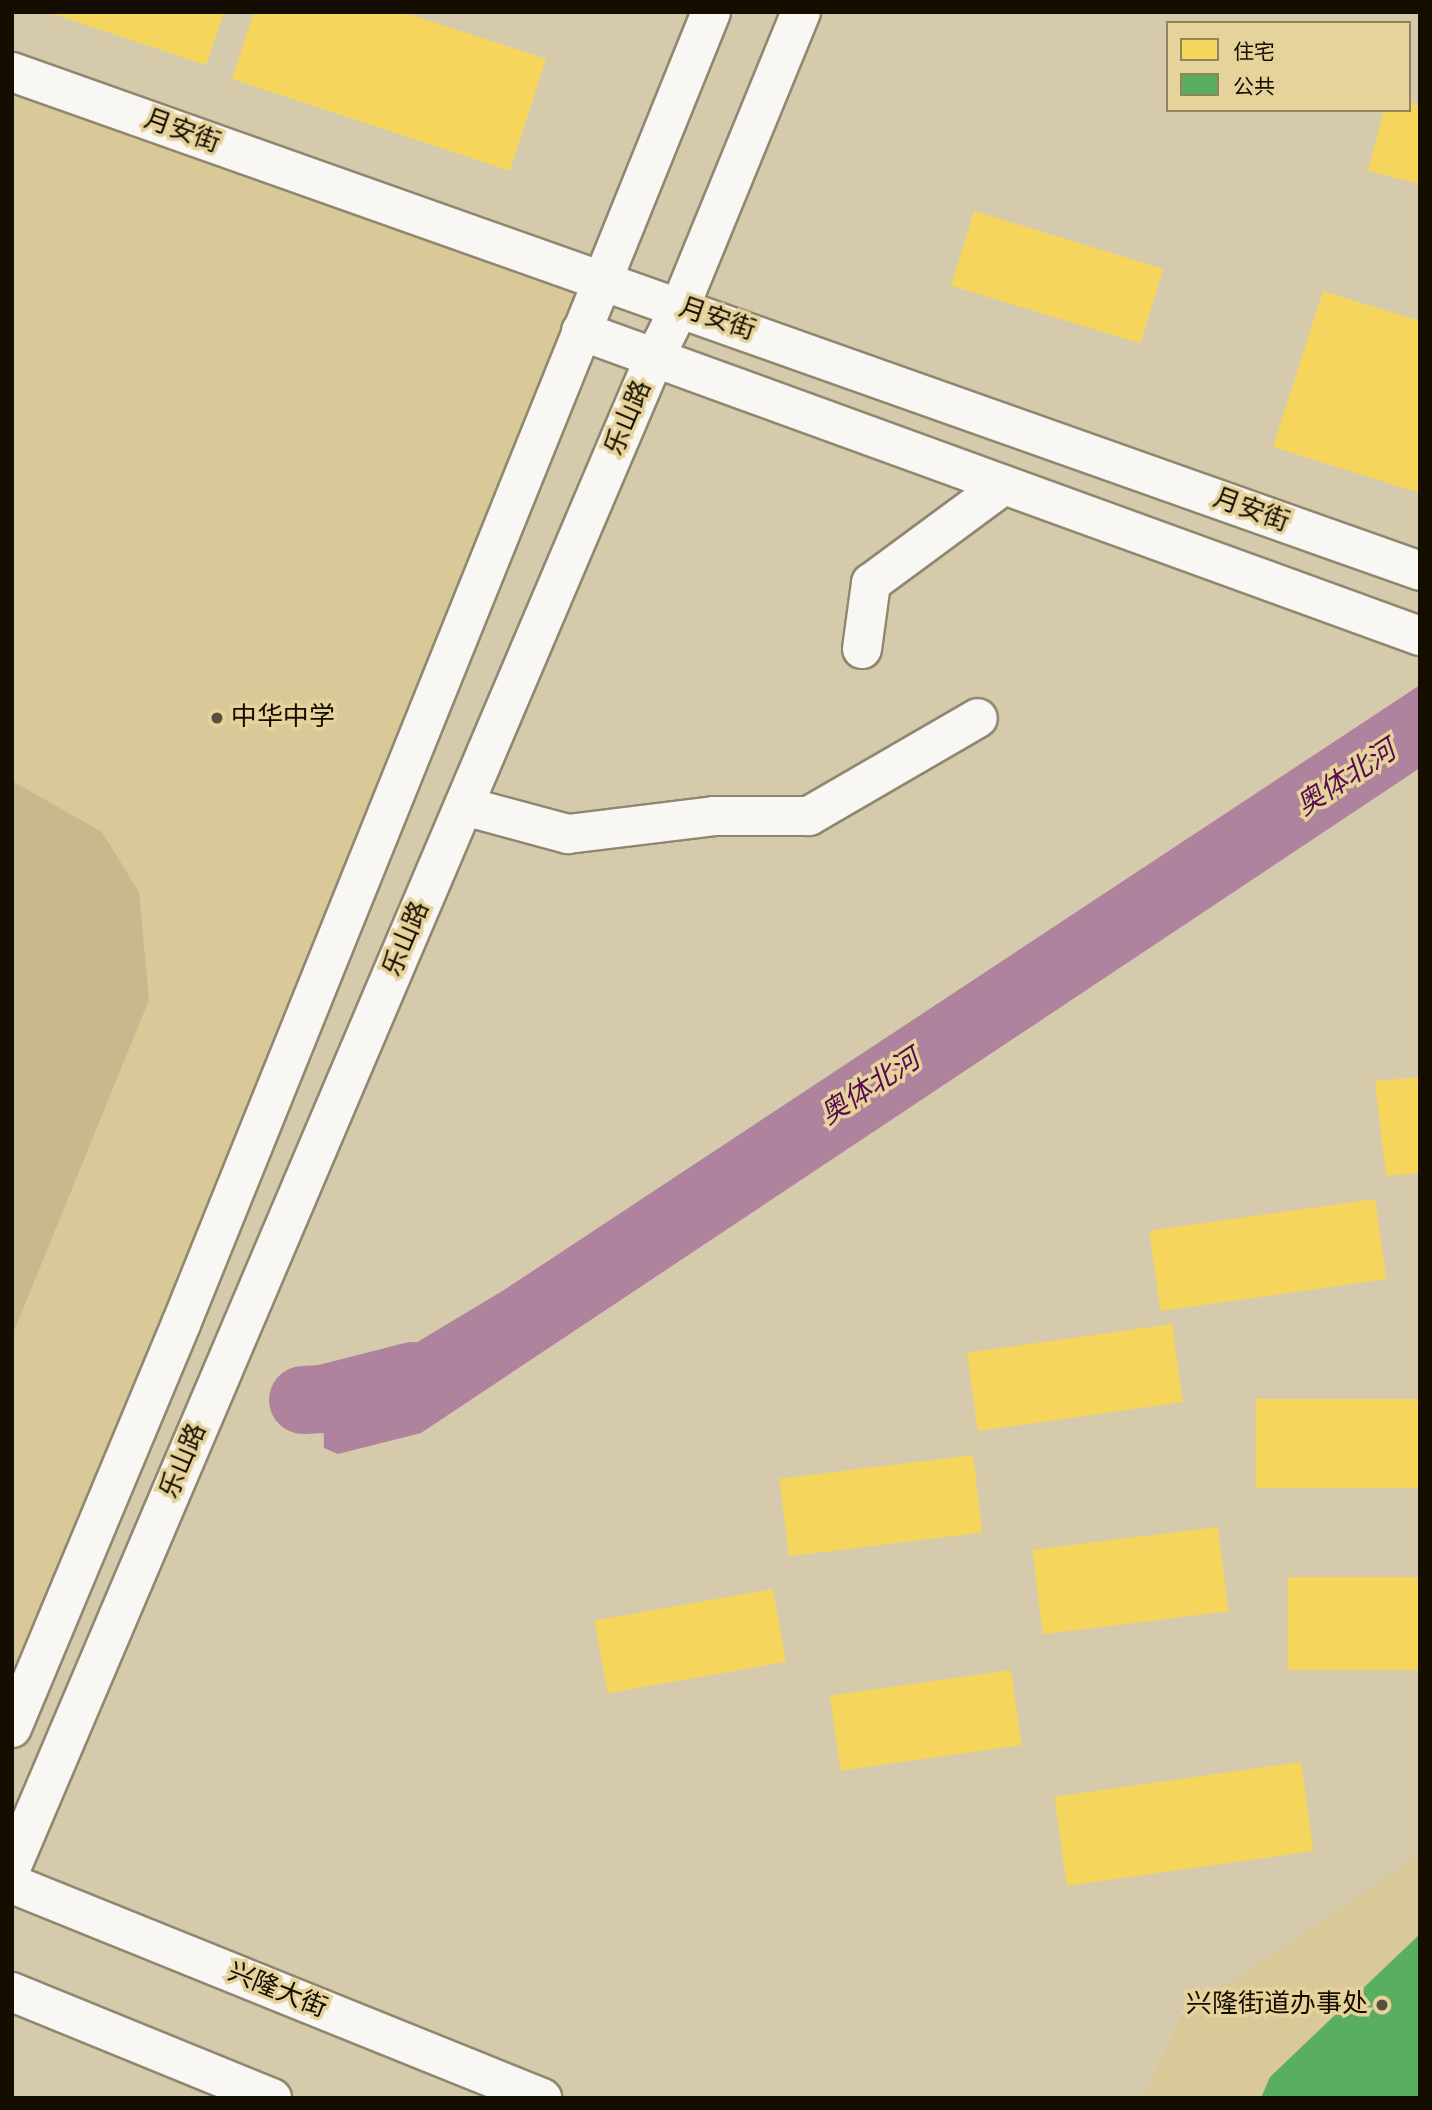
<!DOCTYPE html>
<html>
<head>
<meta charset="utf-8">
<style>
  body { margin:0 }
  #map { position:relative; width:1432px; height:2110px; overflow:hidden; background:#d5caac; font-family:Signika,"Noto Sans SC",sans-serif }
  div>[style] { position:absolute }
  .built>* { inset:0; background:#d9c898 }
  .green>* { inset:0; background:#c7b88e }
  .water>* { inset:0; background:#af839e }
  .homes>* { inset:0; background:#f6d55c; transform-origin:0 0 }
  .public>* { inset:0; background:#5aae61 }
  .river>* { height:68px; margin:-34px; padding:0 34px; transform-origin:34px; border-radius:34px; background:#af839e }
  .roads { filter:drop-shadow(2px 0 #8f876f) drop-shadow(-2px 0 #8f876f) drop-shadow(0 2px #8f876f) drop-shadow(0 -2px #8f876f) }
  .minor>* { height:38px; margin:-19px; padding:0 19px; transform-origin:19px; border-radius:19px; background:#f9f7f3 }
  .major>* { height:38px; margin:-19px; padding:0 19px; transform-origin:19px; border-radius:19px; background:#f9f7f3 }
  .dots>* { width:19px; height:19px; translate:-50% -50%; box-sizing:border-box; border:4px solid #e6d29b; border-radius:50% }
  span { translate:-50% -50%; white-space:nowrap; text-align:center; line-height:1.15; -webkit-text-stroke:7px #e6d29b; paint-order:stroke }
  .street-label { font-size:26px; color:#140d00 }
  .poi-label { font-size:26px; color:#140d00 }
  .left { translate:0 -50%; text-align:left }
  .right { translate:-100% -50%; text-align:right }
  .water-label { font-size:28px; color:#570c52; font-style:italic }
  .frame { position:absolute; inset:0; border:14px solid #140d00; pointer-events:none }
  .legend { position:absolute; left:1166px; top:21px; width:245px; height:91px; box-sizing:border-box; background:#e6d29b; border:2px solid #92835d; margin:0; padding:9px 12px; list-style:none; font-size:21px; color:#140d00 }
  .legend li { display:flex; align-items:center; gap:14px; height:35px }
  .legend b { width:35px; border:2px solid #92835d }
</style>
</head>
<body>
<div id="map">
  <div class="built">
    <div style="clip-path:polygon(12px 72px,603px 283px,12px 1724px)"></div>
    <div style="clip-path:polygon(1420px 1854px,1420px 2098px,1143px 2098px,1182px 2015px)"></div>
  </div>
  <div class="green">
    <div style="clip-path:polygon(12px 781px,102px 832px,139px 892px,149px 1000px,12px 1336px)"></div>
  </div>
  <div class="water">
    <div style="clip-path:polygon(1420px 685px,1420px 768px,421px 1433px,338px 1454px,324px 1448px,323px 1399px,355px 1365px,404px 1350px,504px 1290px)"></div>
  </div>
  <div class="homes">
    <div style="clip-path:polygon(47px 12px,224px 12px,206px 65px)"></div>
    <div style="clip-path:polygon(254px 12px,403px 12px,546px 59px,510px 171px,232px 79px)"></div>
    <div style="clip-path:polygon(1409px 103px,1420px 106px,1420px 184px,1368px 171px,1384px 110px,1409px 110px)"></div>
    <div style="left:974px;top:211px;width:198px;height:78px;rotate:17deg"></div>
    <div style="clip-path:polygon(1323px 291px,1420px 321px,1420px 493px,1273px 447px)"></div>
    <div style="clip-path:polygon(1420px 1077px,1420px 1173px,1386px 1176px,1375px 1081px)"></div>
    <div style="left:1375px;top:1199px;width:81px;height:228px;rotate:82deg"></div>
    <div style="left:1172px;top:1324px;width:79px;height:207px;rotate:82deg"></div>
    <div style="left:1420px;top:1399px;width:89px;height:164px;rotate:90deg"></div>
    <div style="left:973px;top:1455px;width:78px;height:195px;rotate:83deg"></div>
    <div style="left:1218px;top:1527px;width:85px;height:187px;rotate:83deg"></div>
    <div style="left:1420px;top:1577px;width:93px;height:132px;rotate:90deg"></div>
    <div style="left:773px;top:1589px;width:74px;height:181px;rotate:80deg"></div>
    <div style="left:1011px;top:1670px;width:76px;height:183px;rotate:82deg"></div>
    <div style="left:1301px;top:1762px;width:90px;height:249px;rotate:82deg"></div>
  </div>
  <div class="public">
    <div style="clip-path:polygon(1420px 1934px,1420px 2098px,1261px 2098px,1270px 2077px)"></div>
  </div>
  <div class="river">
    <div style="left:303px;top:1400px;width:20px;rotate:-3deg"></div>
    <div style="left:323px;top:1399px;width:93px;rotate:-14.3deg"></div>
  </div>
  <div class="roads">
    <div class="minor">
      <div style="left:12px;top:72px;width:1494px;rotate:19.51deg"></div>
      <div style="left:581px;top:331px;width:893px;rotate:19.98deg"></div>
      <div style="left:862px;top:649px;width:67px;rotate:-82.2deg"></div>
      <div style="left:871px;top:583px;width:165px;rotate:-36.4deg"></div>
      <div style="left:464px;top:806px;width:108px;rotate:15.1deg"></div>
      <div style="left:568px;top:834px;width:147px;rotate:-7deg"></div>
      <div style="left:714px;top:816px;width:95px"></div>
      <div style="left:809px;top:816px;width:195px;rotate:-30.1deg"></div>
      <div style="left:12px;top:1728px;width:438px;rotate:-67.3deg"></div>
      <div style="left:181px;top:1324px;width:1415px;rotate:-68deg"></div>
      <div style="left:12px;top:1866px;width:1636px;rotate:-66.93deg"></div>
      <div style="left:653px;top:361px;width:60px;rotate:-63.4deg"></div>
      <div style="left:680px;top:307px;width:319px;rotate:-67.7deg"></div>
    </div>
    <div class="major">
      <div style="left:12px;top:1884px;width:572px;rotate:21.99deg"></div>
      <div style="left:12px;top:1992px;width:281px;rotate:22.2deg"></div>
    </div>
  </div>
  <div class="dots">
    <div style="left:217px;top:718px;background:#584f3c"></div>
    <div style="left:1382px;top:2005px;background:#584f3c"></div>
  </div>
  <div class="street-label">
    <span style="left:182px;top:132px;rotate:20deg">月安街</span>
    <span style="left:717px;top:320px;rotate:19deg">月安街</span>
    <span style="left:629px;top:418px;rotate:-67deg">乐山路</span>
    <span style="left:1251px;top:511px;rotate:20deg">月安街</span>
    <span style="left:407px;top:939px;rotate:-67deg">乐山路</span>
    <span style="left:184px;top:1461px;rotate:-67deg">乐山路</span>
    <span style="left:277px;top:1991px;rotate:22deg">兴隆大街</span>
  </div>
  <div class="poi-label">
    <span class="left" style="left:231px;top:718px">中华中学</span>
    <span class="right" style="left:1368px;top:2005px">兴隆街道办事处</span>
  </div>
  <div class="water-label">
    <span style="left:1346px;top:778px;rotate:-33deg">奥体北河</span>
    <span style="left:870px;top:1087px;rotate:-33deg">奥体北河</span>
  </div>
  <div class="frame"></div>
  <ul class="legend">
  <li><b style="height:19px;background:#f6d55c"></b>住宅</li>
  <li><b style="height:19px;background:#5aae61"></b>公共</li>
  </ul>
</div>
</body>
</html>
